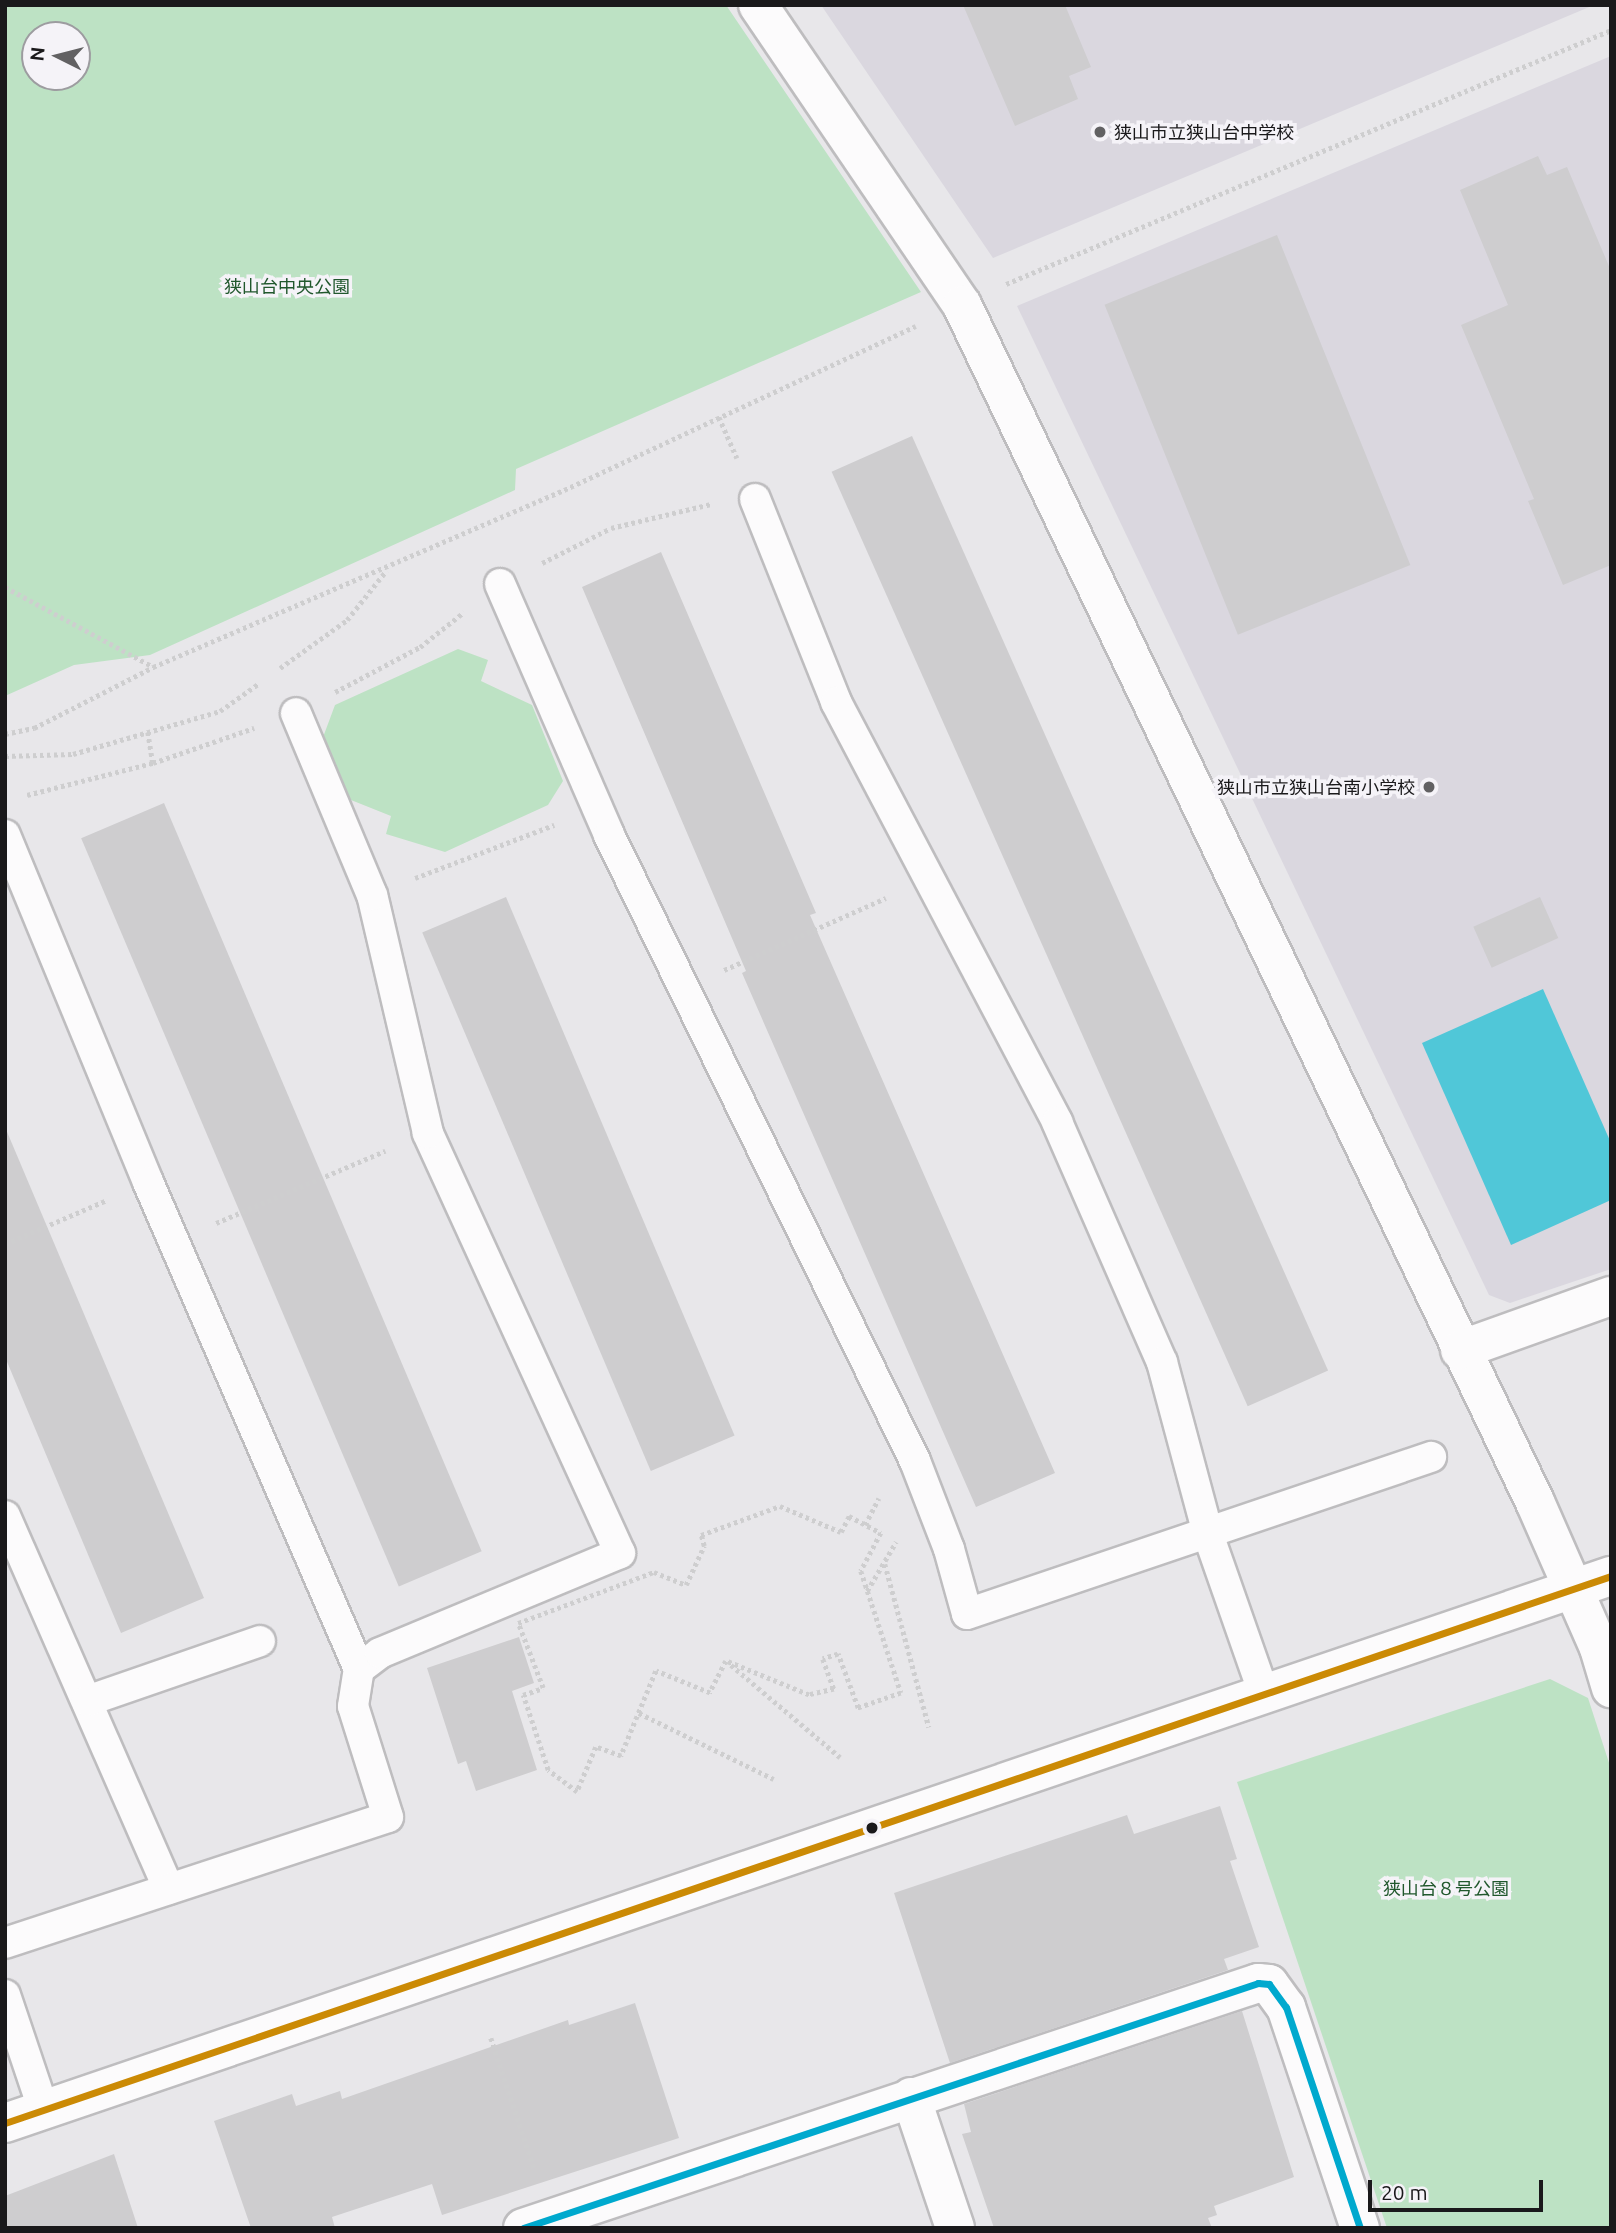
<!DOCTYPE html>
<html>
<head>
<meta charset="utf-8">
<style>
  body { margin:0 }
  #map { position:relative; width:1616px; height:2233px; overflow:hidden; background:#e8e7ea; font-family:Ubuntu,"Noto Sans JP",sans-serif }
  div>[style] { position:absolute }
  .built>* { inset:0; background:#dad7df }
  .green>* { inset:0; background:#bde2c4 }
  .water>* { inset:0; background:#50c7d8 }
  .building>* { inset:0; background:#cecdcf; transform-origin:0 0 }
  .path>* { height:4.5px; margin-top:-2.25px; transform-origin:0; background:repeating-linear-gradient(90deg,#cececf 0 3.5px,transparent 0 7px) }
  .roads { filter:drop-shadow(2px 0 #bebdbf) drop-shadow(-2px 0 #bebdbf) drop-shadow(0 2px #bebdbf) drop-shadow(0 -2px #bebdbf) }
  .lane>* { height:30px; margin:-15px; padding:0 15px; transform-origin:15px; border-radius:15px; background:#fcfbfc }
  .street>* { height:38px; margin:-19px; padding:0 19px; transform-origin:19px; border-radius:19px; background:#fcfbfc }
  .secondary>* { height:38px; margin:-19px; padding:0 19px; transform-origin:19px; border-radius:19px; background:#fcfbfc }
  .bus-1>* { height:7px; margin:-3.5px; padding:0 3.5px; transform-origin:3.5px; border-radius:3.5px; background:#cb8a05 }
  .bus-2>* { height:7px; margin:-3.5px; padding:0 3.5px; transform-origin:3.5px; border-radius:3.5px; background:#00a9ce }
  .dots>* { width:19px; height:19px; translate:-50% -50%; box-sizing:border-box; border:4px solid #f5f3f8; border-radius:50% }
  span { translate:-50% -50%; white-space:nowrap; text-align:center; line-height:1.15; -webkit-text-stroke:7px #f5f3f8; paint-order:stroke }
  .poi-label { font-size:18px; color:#1a191b }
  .left { translate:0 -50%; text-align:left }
  .right { translate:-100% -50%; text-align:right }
  .park-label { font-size:18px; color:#21582d }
  .frame { position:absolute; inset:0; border:7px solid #1a191b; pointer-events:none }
  .north { position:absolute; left:21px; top:21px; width:70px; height:70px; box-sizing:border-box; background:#f5f3f8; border:2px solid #9d9ca0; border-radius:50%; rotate:276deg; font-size:19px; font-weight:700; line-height:28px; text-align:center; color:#1a191b }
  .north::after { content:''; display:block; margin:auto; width:24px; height:32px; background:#626163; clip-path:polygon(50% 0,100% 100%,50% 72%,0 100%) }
  .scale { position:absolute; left:1368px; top:2180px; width:175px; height:32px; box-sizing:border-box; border:4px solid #1a191b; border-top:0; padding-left:9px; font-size:21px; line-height:24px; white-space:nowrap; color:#1a191b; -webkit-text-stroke:5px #f5f3f8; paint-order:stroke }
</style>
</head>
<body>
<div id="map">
  <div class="built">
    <div style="clip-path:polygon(821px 5px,1594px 5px,993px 258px)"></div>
    <div style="clip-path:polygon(1611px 56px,1611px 1269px,1510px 1303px,1489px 1295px,1017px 306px)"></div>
  </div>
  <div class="green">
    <div style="clip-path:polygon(evenodd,5px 5px,726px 5px,921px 292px,516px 469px,515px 490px,150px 655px,74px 665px,5px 696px,5px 5px,77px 35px,77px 77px,35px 77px,35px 35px,77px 35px)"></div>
    <div style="clip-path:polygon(458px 649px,488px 660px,481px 681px,532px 705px,563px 781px,548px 805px,445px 852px,386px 834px,391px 816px,336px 794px,319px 748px,335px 705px)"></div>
    <div style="clip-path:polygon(1550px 1679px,1588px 1698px,1611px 1769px,1611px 2228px,1387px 2228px,1237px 1782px)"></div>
  </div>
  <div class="water">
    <div style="clip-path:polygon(1543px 989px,1611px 1143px,1611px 1200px,1511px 1245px,1422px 1043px)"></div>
  </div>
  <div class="building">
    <div style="clip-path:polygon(963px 5px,1065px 5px,1091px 67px,1069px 76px,1078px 99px,1015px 126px)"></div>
    <div style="clip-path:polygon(1538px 156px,1547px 175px,1567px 167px,1611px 271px,1611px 565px,1563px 585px,1528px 501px,1534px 499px,1461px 325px,1508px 305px,1460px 190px)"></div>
    <div style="left:1277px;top:235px;width:356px;height:186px;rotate:68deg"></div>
    <div style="left:912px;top:436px;width:1023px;height:88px;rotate:66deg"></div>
    <div style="clip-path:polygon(661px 552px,816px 913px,810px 915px,1055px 1473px,976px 1507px,742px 973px,746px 971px,582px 587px)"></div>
    <div style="left:164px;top:803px;width:813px;height:90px;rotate:67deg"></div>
    <div style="left:506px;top:897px;width:585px;height:91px;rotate:67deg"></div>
    <div style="left:1540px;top:897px;width:45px;height:73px;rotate:66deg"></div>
    <div style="clip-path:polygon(5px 1127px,204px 1598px,121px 1633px,5px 1357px)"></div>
    <div style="clip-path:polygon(519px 1637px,534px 1683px,512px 1691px,537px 1770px,476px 1791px,466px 1761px,458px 1764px,427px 1668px)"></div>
    <div style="clip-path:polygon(1220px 1806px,1237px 1859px,1230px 1861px,1259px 1947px,1224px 1959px,1228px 1970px,950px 2063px,894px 1893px,1127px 1815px,1134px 1834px)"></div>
    <div style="clip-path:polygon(635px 2003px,679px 2138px,442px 2215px,432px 2184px,332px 2217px,335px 2228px,251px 2228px,214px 2121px,292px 2094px,296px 2106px,340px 2091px,342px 2099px,568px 2020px,569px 2025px)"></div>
    <div style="clip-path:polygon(1242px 2011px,1294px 2177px,1214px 2206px,1217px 2215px,1208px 2218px,1212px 2228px,994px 2228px,962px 2134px,971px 2132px,964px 2104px)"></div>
    <div style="clip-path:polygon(114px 2154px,138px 2228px,5px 2228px,5px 2196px)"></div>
  </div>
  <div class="path">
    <div style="left:1006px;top:284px;width:656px;rotate:-22.77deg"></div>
    <div style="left:719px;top:417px;width:45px;rotate:66.3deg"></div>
    <div style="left:542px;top:563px;width:77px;rotate:-26.9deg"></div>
    <div style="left:611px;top:528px;width:103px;rotate:-13.5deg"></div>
    <div style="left:5px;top:587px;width:167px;rotate:28.3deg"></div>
    <div style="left:280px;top:668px;width:82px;rotate:-35.6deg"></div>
    <div style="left:347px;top:620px;width:63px;rotate:-51.5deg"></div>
    <div style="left:335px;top:692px;width:96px;rotate:-27.9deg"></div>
    <div style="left:420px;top:647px;width:56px;rotate:-38.5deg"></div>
    <div style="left:148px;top:732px;width:31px;rotate:81deg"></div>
    <div style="left:5px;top:734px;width:30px;rotate:-12deg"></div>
    <div style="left:34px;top:728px;width:134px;rotate:-27.1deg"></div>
    <div style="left:153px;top:667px;width:447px;rotate:-23.3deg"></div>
    <div style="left:564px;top:490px;width:388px;rotate:-25deg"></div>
    <div style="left:5px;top:756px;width:68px;rotate:-1.7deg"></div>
    <div style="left:73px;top:754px;width:153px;rotate:-16.3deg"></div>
    <div style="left:220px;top:711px;width:47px;rotate:-35.4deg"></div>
    <div style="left:27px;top:795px;width:130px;rotate:-14.3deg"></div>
    <div style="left:153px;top:763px;width:107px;rotate:-19.1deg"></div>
    <div style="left:415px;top:878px;width:149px;rotate:-20.9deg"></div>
    <div style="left:724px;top:970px;width:177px;rotate:-24deg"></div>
    <div style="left:216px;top:1223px;width:184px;rotate:-23.1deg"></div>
    <div style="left:5px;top:1244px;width:111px;rotate:-23.3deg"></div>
    <div style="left:780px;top:1506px;width:66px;rotate:23.1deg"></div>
    <div style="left:841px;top:1532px;width:18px;rotate:-63deg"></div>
    <div style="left:849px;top:1516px;width:36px;rotate:28deg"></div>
    <div style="left:881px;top:1533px;width:43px;rotate:117.8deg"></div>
    <div style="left:861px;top:1571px;width:128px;rotate:71.8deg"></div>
    <div style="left:901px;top:1693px;width:46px;rotate:160.8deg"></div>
    <div style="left:858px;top:1708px;width:58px;rotate:-110.3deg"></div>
    <div style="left:838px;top:1654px;width:16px;rotate:162deg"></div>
    <div style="left:823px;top:1659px;width:32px;rotate:70deg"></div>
    <div style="left:834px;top:1689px;width:26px;rotate:167deg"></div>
    <div style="left:809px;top:1695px;width:90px;rotate:-157.7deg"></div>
    <div style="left:726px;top:1661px;width:36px;rotate:117deg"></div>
    <div style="left:710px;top:1693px;width:58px;rotate:-157.8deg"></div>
    <div style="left:656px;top:1671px;width:92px;rotate:112.4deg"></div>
    <div style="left:621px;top:1756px;width:27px;rotate:-160deg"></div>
    <div style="left:596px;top:1747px;width:49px;rotate:112.9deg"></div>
    <div style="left:577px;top:1792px;width:36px;rotate:-143deg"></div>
    <div style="left:548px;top:1770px;width:79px;rotate:-108.4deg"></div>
    <div style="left:523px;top:1695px;width:21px;rotate:-19deg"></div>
    <div style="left:543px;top:1688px;width:70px;rotate:-111deg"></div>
    <div style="left:518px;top:1623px;width:145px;rotate:-20.6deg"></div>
    <div style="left:654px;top:1572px;width:35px;rotate:22deg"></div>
    <div style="left:686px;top:1585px;width:43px;rotate:-65.2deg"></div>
    <div style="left:704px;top:1546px;width:11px;rotate:-105deg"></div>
    <div style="left:701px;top:1535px;width:84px;rotate:-20.2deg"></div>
    <div style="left:865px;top:1525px;width:30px;rotate:-63deg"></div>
    <div style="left:885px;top:1564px;width:169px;rotate:74.9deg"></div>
    <div style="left:867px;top:1591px;width:57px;rotate:-59.4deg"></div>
    <div style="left:731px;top:1665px;width:143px;rotate:40.2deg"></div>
    <div style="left:639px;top:1713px;width:150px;rotate:26.1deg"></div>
    <div style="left:491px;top:2038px;width:140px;rotate:71.7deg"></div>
  </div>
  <div class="roads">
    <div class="lane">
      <div style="left:755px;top:499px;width:219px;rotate:68.2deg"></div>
      <div style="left:836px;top:702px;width:475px;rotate:62.2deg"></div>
      <div style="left:1057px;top:1122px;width:262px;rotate:66.4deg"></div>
      <div style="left:1162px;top:1362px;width:178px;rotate:75deg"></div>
      <div style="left:1208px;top:1534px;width:170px;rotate:70.7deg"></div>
      <div style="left:500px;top:584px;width:274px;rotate:66.5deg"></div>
      <div style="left:609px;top:835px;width:697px;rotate:63.95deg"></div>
      <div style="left:915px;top:1461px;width:94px;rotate:68.9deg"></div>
      <div style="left:949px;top:1549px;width:67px;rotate:74.5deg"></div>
      <div style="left:967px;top:1614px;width:490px;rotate:-18.7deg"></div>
      <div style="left:5px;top:835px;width:375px;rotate:67.6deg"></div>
      <div style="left:148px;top:1182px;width:531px;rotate:66.57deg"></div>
      <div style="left:5px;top:1516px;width:407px;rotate:66.3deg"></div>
      <div style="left:87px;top:1701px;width:183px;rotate:-19.1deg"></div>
      <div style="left:5px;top:1943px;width:403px;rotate:-18.2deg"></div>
      <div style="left:388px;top:1817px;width:116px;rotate:-107.5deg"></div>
      <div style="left:353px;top:1706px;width:37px;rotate:-81deg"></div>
      <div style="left:359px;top:1669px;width:26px;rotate:-37deg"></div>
      <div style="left:380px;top:1653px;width:260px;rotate:-22.6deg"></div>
      <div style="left:620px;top:1553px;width:462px;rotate:-114.6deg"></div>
      <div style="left:428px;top:1133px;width:244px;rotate:-103.2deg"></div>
      <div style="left:372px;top:895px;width:197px;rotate:-112.7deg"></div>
      <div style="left:5px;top:1995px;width:122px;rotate:71.4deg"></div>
    </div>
    <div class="street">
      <div style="left:758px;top:5px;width:363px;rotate:55.8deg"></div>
      <div style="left:962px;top:305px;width:1327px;rotate:64.42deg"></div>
      <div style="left:1535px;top:1502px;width:159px;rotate:66.3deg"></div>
      <div style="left:1599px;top:1648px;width:42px;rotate:73.3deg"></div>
      <div style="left:1460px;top:1350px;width:160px;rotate:-19.7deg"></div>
      <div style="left:911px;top:2097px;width:138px;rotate:71.4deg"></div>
      <div style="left:523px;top:2228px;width:775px;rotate:-18.43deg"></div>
      <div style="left:1258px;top:1983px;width:11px;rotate:5deg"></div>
      <div style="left:1269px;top:1984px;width:29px;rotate:54deg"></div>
      <div style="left:1286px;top:2007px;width:233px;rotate:71.5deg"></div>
    </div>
    <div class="secondary">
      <div style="left:5px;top:2123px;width:1697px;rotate:-18.81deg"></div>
    </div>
  </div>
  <div class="bus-1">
    <div style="left:5px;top:2123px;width:1697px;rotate:-18.81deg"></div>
  </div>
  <div class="bus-2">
    <div style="left:523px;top:2228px;width:775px;rotate:-18.43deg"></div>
    <div style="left:1258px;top:1983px;width:11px;rotate:5deg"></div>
    <div style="left:1269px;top:1984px;width:29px;rotate:54deg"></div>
    <div style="left:1286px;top:2007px;width:233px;rotate:71.5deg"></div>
  </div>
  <div class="dots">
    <div style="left:1100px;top:132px;background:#626163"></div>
    <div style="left:1429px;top:787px;background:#626163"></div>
    <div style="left:872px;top:1828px;background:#1a191b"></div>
  </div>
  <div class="poi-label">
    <span class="left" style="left:1114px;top:132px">狭山市立狭山台中学校</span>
    <span class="right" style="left:1415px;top:787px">狭山市立狭山台南小学校</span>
  </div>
  <div class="park-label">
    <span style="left:287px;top:286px">狭山台中央公園</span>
    <span style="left:1446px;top:1888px">狭山台８号公園</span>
  </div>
  <div class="frame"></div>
  <div class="north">N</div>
  <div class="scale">20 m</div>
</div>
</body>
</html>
